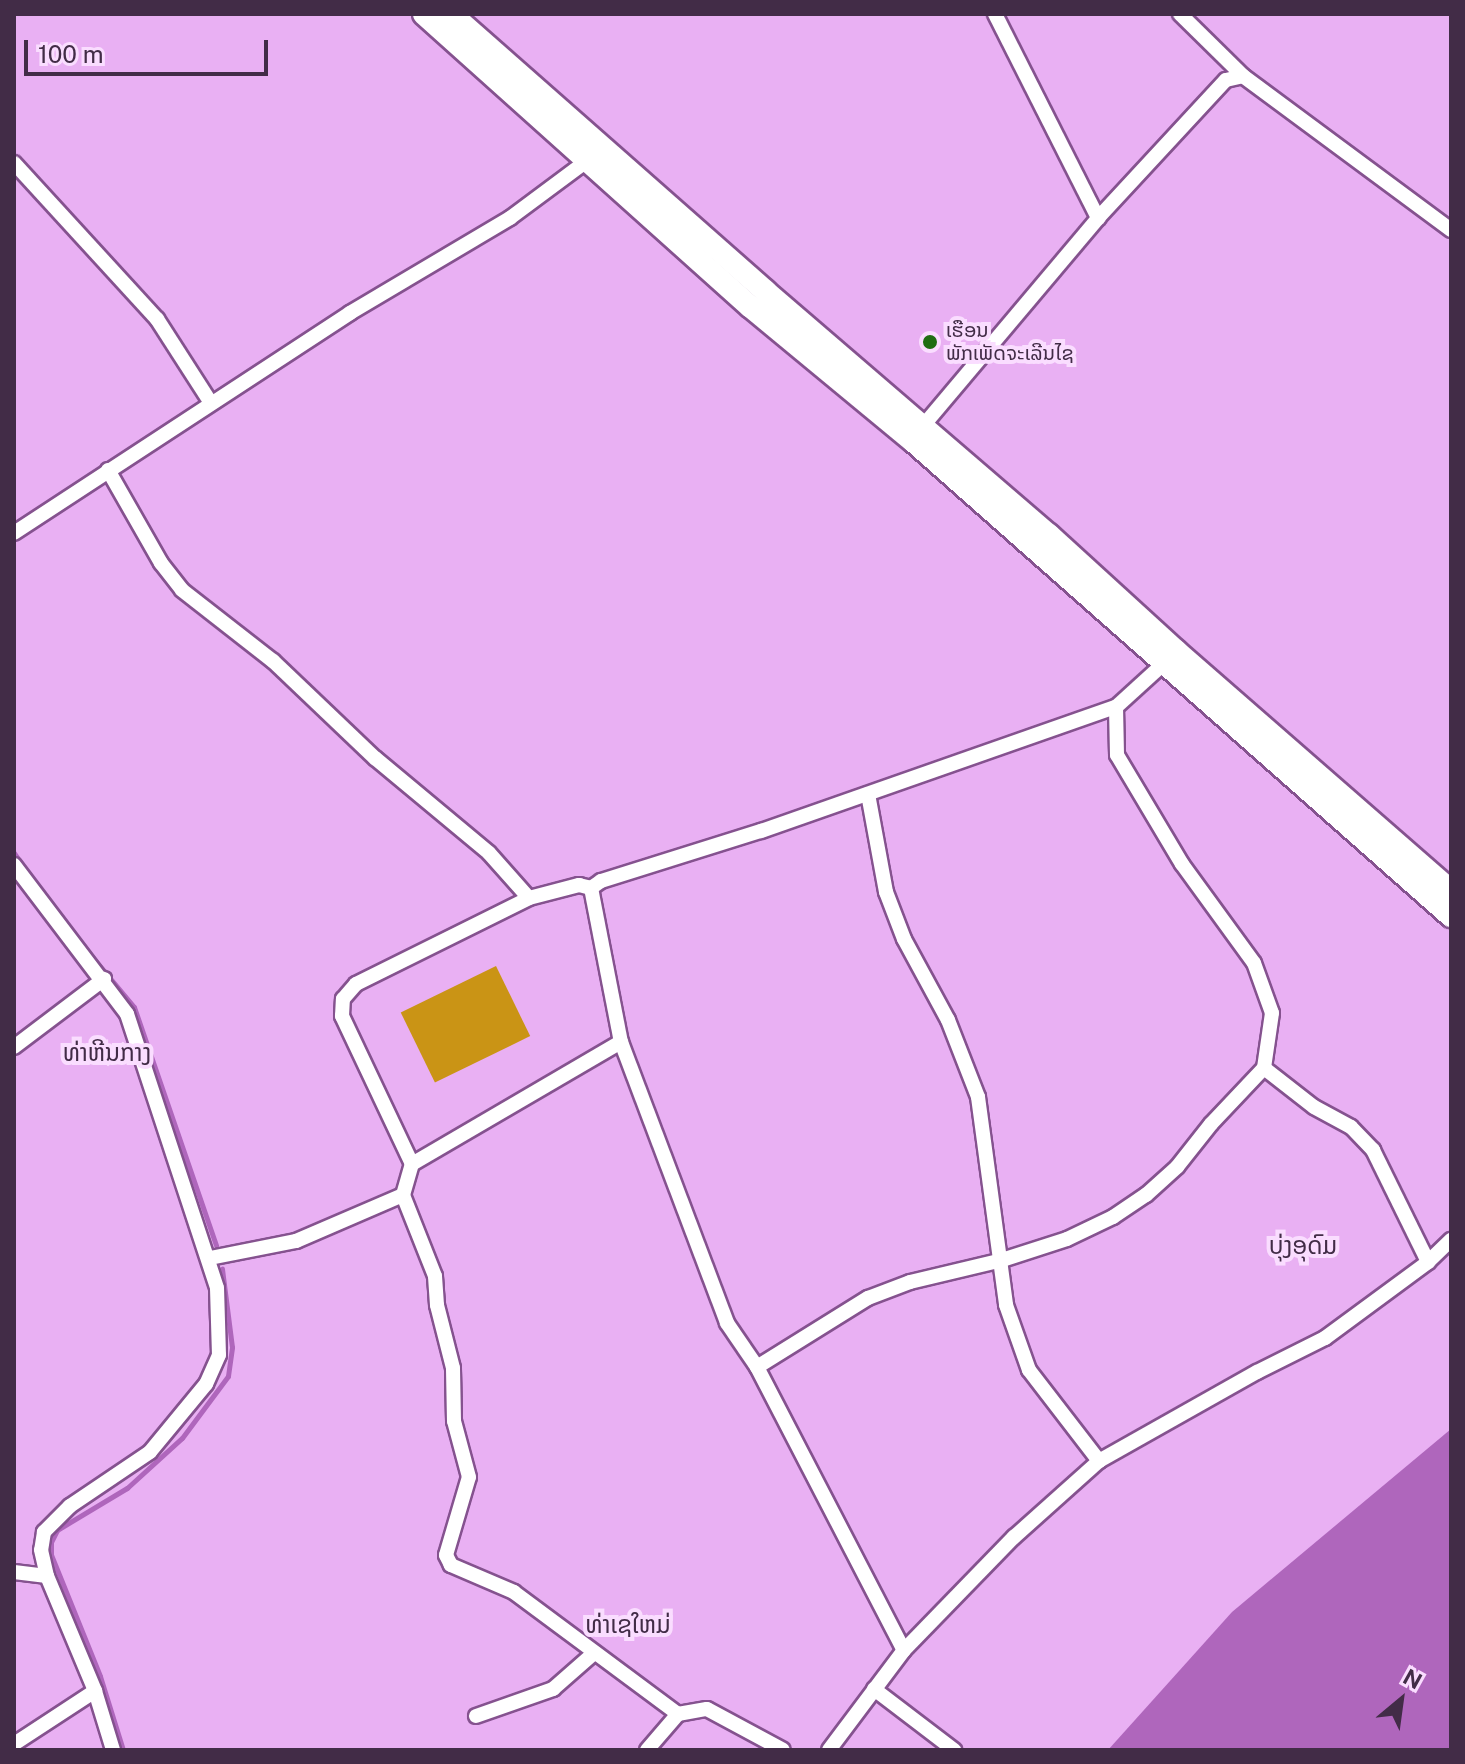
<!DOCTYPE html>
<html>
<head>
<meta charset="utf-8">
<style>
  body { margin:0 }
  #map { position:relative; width:1465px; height:1764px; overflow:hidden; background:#e9b0f3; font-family:"Public Sans","Noto Sans Lao",sans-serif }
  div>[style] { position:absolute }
  .green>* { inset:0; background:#ca9415; transform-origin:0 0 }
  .water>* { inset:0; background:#af66bc }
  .stream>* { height:5px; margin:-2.5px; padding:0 2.5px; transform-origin:2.5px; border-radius:2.5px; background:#af66bc }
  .roads { filter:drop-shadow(2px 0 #85528f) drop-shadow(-2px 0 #85528f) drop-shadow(0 2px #85528f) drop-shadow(0 -2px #85528f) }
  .minor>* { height:14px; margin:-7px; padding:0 7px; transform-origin:7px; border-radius:7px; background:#fff }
  .trunk>* { height:22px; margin:-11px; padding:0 11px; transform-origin:11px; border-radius:11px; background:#fff }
  .dots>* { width:22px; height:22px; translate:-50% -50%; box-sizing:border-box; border:4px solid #faddff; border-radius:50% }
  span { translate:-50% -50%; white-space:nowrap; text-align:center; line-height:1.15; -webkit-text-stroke:8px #faddff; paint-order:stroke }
  .poi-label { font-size:20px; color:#422c47 }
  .left { translate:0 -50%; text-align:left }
  .quarter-label { font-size:24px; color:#422c47 }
  .frame { position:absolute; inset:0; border:16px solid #422c47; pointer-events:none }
  .north { position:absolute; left:1361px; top:1660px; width:80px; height:80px; -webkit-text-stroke:6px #faddff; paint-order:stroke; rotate:29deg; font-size:22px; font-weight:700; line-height:32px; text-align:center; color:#422c47 }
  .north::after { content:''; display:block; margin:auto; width:28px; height:36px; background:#422c47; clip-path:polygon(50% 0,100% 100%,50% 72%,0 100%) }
  .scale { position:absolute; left:24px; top:40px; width:244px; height:36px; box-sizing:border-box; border:4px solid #422c47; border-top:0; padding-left:10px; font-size:24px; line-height:28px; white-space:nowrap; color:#422c47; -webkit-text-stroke:6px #faddff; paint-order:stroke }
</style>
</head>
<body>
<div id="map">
  <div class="green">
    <div style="left:496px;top:966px;width:78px;height:106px;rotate:64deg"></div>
  </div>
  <div class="water">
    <div style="clip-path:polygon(1451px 1429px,1451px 1750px,1108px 1750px,1232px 1612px)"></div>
  </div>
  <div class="stream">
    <div style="left:14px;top:853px;width:14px;rotate:56deg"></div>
    <div style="left:89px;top:953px;width:70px;rotate:50.2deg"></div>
    <div style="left:134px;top:1007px;width:252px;rotate:71deg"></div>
    <div style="left:123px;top:1750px;width:77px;rotate:-107.3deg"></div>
    <div style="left:100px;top:1676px;width:131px;rotate:-112deg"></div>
    <div style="left:51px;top:1555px;width:13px;rotate:-90deg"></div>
    <div style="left:51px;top:1542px;width:13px;rotate:-63deg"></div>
    <div style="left:57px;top:1530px;width:82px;rotate:-31deg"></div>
    <div style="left:127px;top:1488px;width:74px;rotate:-42.3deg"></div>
    <div style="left:182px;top:1438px;width:77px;rotate:-53.4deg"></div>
    <div style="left:228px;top:1376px;width:29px;rotate:-82deg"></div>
    <div style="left:232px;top:1347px;width:79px;rotate:-97.3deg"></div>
  </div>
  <div class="roads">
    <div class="minor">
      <div style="left:995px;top:14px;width:229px;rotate:63.2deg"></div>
      <div style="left:1180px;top:14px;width:88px;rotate:44.5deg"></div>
      <div style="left:14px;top:163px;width:212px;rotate:47.5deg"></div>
      <div style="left:157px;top:319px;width:100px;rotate:57.3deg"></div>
      <div style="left:918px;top:432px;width:280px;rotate:-49.9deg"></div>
      <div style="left:1098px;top:218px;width:188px;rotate:-47.2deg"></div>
      <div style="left:1226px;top:80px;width:17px;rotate:-13deg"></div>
      <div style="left:1243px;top:76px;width:259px;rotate:36.5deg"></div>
      <div style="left:108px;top:470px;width:107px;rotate:60.3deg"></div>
      <div style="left:161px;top:563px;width:34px;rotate:52deg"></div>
      <div style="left:182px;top:590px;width:115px;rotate:38deg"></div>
      <div style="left:273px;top:661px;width:141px;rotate:43.6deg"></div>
      <div style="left:375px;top:758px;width:148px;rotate:39.8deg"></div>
      <div style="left:489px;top:853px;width:60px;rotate:48.4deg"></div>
      <div style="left:14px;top:533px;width:402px;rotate:-33.2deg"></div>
      <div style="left:350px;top:313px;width:186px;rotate:-30.7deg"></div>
      <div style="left:510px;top:218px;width:102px;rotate:-36.6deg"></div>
      <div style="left:1116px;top:707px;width:48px;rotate:88.8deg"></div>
      <div style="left:1117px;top:755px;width:127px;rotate:59.2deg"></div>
      <div style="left:1182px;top:864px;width:122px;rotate:54deg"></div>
      <div style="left:1254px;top:963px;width:53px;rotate:70.2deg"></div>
      <div style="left:1272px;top:1013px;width:56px;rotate:98.3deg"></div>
      <div style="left:1264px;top:1068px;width:63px;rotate:38deg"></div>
      <div style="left:1314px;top:1107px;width:42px;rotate:28.4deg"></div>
      <div style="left:1351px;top:1127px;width:32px;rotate:46deg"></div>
      <div style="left:1373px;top:1150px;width:125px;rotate:63.8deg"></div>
      <div style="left:868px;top:794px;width:100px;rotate:79.6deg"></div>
      <div style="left:886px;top:892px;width:50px;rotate:69deg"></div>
      <div style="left:904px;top:939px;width:92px;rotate:61.5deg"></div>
      <div style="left:948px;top:1020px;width:83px;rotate:68.7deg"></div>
      <div style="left:978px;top:1097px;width:210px;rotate:82.3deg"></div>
      <div style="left:1006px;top:1305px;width:69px;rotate:70.5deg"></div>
      <div style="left:1029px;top:1370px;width:115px;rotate:52.4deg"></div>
      <div style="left:14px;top:865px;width:187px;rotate:52.8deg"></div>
      <div style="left:127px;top:1014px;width:288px;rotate:71.8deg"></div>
      <div style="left:217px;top:1288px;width:67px;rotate:88.3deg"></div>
      <div style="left:219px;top:1355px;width:32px;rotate:114deg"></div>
      <div style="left:206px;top:1384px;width:88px;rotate:129.5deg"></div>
      <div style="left:150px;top:1452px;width:97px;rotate:146deg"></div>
      <div style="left:70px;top:1506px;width:37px;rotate:135deg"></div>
      <div style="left:44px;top:1532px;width:18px;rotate:99deg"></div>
      <div style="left:41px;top:1550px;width:27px;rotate:77deg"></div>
      <div style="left:47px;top:1576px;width:125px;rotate:67.3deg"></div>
      <div style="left:95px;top:1691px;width:62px;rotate:73deg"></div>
      <div style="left:591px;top:888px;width:157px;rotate:79deg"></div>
      <div style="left:621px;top:1042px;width:300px;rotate:69.3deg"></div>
      <div style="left:727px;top:1323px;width:53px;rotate:55.7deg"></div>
      <div style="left:757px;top:1367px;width:319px;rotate:62.6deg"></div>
      <div style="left:14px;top:1047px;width:113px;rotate:-37.1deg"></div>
      <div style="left:412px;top:1164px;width:242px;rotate:-30.3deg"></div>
      <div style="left:210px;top:1258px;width:88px;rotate:-11.2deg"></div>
      <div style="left:296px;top:1241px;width:116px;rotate:-23.3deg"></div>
      <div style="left:757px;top:1367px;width:131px;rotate:-31.9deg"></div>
      <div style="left:868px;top:1298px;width:45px;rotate:-20.9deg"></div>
      <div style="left:910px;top:1282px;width:95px;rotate:-13.4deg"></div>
      <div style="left:1002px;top:1260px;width:68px;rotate:-17.9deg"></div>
      <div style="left:1067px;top:1239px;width:51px;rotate:-25.6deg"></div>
      <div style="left:1113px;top:1217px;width:40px;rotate:-34deg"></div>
      <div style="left:1146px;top:1195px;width:42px;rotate:-42.1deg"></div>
      <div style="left:1177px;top:1167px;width:55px;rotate:-51.7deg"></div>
      <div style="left:1211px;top:1124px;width:77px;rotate:-46.6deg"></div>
      <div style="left:14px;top:1572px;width:33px;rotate:7deg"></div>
      <div style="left:874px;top:1689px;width:101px;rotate:37.3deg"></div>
      <div style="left:678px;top:1714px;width:204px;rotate:-143.4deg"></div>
      <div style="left:514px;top:1592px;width:69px;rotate:-156.8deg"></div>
      <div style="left:451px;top:1565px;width:11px;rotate:-117deg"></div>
      <div style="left:446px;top:1555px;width:81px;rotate:-73.6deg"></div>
      <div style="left:469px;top:1477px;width:58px;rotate:-105deg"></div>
      <div style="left:454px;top:1421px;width:53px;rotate:-91.1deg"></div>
      <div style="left:453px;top:1368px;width:65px;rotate:-104.3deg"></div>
      <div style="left:437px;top:1305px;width:29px;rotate:-94deg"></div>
      <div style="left:435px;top:1276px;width:87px;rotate:-111.6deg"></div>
      <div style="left:403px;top:1195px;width:32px;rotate:-74deg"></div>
      <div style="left:412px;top:1164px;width:164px;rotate:-115.3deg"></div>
      <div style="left:342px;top:1016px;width:17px;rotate:-87deg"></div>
      <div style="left:343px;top:999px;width:20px;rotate:-49deg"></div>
      <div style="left:356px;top:984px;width:193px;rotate:-26.4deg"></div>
      <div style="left:529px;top:898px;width:52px;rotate:-14.6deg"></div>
      <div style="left:579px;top:885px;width:12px;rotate:14deg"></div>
      <div style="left:591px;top:888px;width:12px;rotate:-35deg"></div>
      <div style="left:601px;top:881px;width:168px;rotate:-17.4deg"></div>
      <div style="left:761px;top:831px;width:376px;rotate:-19.3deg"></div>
      <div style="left:1116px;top:707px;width:74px;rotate:-42.3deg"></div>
      <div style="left:476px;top:1716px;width:82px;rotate:-19.3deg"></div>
      <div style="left:553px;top:1689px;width:55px;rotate:-41.3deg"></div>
      <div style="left:14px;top:1744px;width:97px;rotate:-33.2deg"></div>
      <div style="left:647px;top:1750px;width:48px;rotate:-49.3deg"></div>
      <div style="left:678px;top:1714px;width:29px;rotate:-10deg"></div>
      <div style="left:707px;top:1709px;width:86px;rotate:28.3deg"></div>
      <div style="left:829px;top:1750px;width:125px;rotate:-53.1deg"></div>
      <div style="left:904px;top:1650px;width:158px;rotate:-45.8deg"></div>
      <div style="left:1014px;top:1537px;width:114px;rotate:-41.8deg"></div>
      <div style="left:1099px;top:1461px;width:181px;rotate:-29.4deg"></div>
      <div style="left:1257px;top:1372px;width:76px;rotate:-26.6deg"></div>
      <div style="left:1325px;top:1338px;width:128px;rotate:-36.4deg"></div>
      <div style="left:1428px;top:1262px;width:32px;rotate:-44deg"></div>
    </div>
    <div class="trunk">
      <div style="left:424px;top:14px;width:439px;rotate:41.9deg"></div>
      <div style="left:751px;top:307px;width:209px;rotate:39.6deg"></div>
      <div style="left:912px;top:440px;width:719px;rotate:41.45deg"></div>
      <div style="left:451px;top:14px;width:419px;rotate:41.4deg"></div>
      <div style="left:765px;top:291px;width:374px;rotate:40.7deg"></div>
      <div style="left:1049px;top:535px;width:172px;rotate:42.4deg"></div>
      <div style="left:1176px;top:651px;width:365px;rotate:41.1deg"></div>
    </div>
  </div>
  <div class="dots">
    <div style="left:930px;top:342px;background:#1f6e12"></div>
  </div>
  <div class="poi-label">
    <span class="left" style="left:946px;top:342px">ເຮືອນ<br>ພັກເພັດຈະເລີນໄຊ</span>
  </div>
  <div class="quarter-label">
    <span style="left:107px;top:1053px">ທ່າຫີນກາງ</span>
    <span style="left:1303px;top:1246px">ບຸ່ງອຸດົມ</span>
    <span style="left:628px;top:1625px">ທ່າເຊໃຫມ່</span>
  </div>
  <div class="frame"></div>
  <div class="north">N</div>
  <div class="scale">100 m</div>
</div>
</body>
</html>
